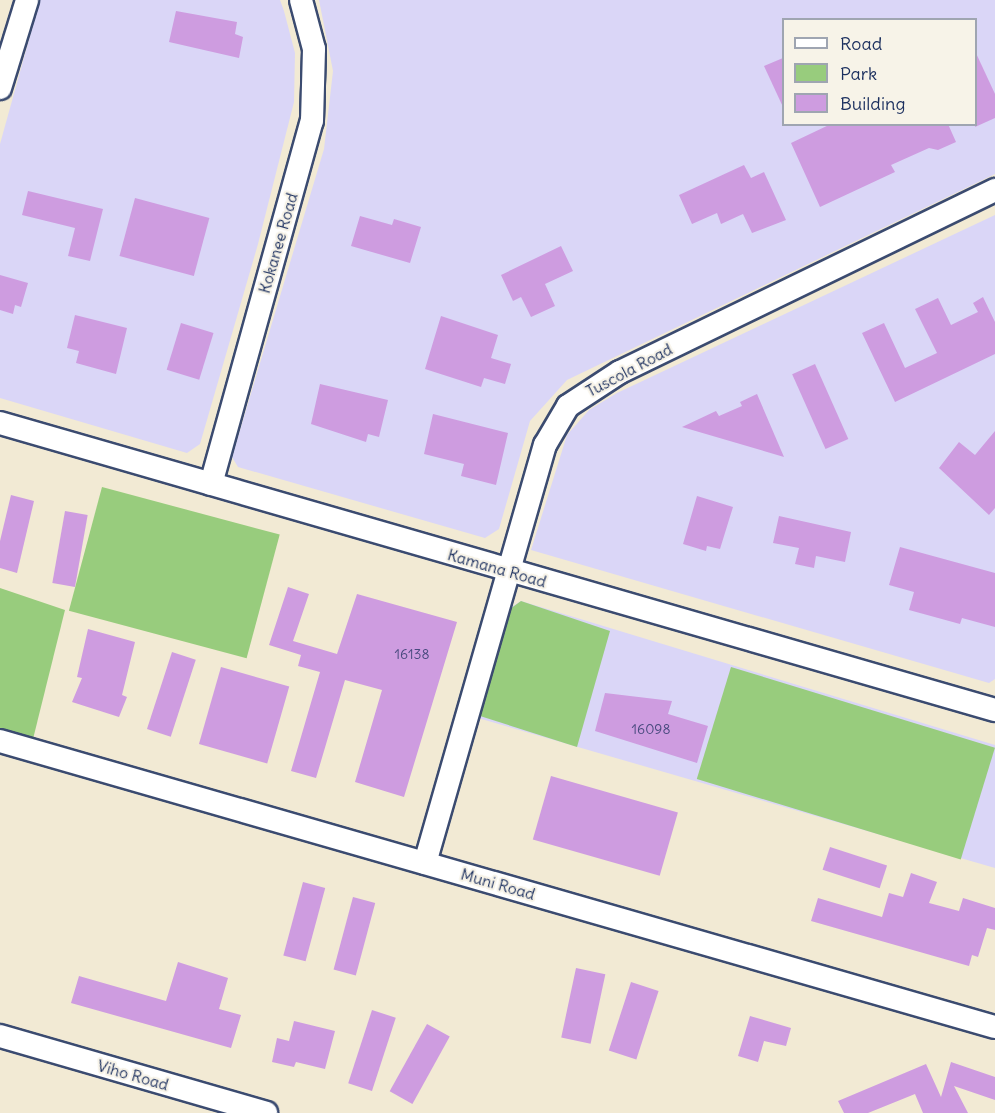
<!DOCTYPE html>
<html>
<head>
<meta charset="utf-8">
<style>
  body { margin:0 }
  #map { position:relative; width:995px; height:1113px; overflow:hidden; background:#f2ead4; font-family:Delius,sans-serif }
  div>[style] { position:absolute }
  .built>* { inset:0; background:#dad6f7 }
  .green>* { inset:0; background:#98cc7d; transform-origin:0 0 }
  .building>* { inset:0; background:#ce9ce0; transform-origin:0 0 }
  .roads { filter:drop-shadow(2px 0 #3b4b70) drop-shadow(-2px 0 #3b4b70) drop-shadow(0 2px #3b4b70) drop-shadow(0 -2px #3b4b70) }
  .minor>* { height:22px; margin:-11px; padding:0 11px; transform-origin:11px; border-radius:11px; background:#fff }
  span { translate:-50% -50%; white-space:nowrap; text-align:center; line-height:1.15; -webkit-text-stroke:4.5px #f7f3e8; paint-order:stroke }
  .number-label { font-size:14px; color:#484a7e }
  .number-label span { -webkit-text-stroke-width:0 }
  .street-label { font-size:16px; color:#1b2f5e }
  .legend { position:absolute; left:782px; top:18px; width:195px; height:108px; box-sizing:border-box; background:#f7f3e8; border:2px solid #9fa5b1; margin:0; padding:8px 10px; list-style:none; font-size:18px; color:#1b2f5e }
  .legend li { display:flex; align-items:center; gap:12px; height:30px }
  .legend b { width:30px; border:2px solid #9fa5b1 }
</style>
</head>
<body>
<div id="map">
  <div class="built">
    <div style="clip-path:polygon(40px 0,280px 0,284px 11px,295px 53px,294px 102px,258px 244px,200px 444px,187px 453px,0 398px,0 144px)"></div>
    <div style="clip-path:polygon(evenodd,319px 0,995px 0,995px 174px,567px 380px,530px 421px,499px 529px,485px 538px,238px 467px,232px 457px,324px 149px,333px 71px,319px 0,784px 20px,976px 20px,976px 124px,784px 124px,784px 20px)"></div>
    <div style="clip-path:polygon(995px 215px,995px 679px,989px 683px,531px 550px,567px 435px,589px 410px,617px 393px)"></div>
    <div style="clip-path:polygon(521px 601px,995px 745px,995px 868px,478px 718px,508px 609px)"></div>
  </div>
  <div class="green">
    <div style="left:102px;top:487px;width:184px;height:128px;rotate:15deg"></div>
    <div style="clip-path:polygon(0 588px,65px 610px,33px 739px,0 729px)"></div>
    <div style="clip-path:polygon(521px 601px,610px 631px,577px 747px,480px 716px,510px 609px)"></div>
    <div style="left:731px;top:667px;width:276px;height:117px;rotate:17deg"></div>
  </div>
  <div class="building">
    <div style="clip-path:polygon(176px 11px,237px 22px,235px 34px,243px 37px,239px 58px,169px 42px)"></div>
    <div style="clip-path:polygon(975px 51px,995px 94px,995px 118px,975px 127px)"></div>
    <div style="clip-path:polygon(783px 58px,783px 107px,764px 66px)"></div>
    <div style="clip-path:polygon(831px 124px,948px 124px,956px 142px,938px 150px,929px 148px,891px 165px,895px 172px,820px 207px,791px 143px)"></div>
    <div style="clip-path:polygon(744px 165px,751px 178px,764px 172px,786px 220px,752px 233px,743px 214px,721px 224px,717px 213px,692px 224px,679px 195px)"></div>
    <div style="clip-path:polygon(28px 191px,103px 209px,90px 261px,68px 256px,75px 228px,22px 215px)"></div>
    <div style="left:135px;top:198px;width:77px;height:60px;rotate:15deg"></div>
    <div style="clip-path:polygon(360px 216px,392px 225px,394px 219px,421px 227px,410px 263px,351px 246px)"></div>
    <div style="clip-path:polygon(561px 246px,573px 271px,545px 284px,555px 306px,531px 317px,521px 297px,513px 301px,501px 275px)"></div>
    <div style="clip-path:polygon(0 275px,28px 283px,21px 307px,15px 305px,13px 314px,0 310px)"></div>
    <div style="clip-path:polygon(983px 297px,995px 322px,995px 354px,895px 402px,862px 333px,884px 323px,905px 368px,937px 353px,915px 309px,938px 298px,951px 325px,978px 312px,973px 303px)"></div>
    <div style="clip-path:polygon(75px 315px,127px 328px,116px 374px,76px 363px,79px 351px,67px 348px)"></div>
    <div style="clip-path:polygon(441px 316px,498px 335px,491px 358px,511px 364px,505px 384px,484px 378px,481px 387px,425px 369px)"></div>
    <div style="left:181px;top:323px;width:34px;height:49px;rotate:17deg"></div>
    <div style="left:815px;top:364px;width:82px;height:25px;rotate:66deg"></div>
    <div style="clip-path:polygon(320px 384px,388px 400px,379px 437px,368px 434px,366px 442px,311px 424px)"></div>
    <div style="clip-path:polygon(757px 394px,784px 457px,682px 427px,716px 411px,719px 416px,742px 406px,740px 402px)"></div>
    <div style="clip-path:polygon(433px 414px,508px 433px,496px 485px,461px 476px,464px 464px,424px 454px)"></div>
    <div style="clip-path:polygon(995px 431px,995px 508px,989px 515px,939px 468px,959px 442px,975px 455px)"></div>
    <div style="clip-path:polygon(11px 495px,34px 501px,17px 573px,0 568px,0 541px)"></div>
    <div style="clip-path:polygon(697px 496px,733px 507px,720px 549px,707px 546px,706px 551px,683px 544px)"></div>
    <div style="left:65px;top:511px;width:23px;height:73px;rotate:10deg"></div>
    <div style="clip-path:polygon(779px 516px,851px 532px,845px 562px,816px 556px,814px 568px,795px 564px,799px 548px,773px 543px)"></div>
    <div style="clip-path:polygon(900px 547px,995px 573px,995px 627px,962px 618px,960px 624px,909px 610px,914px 592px,889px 585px)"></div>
    <div style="clip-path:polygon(288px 587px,309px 594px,293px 641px,337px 654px,357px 594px,457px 622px,404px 797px,355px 782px,382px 690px,345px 680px,316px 778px,291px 771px,320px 672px,298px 666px,301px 655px,269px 645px)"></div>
    <div style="clip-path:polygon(88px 629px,135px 642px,122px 695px,127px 697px,119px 717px,72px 702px,82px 678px,77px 677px)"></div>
    <div style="left:172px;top:652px;width:25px;height:81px;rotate:18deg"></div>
    <div style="left:221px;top:667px;width:71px;height:80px;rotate:16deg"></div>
    <div style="clip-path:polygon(605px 693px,672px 701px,668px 714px,708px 726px,697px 763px,595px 731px)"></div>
    <div style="left:551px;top:776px;width:132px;height:66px;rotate:16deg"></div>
    <div style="left:830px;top:847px;width:60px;height:24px;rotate:18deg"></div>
    <div style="clip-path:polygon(911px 873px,937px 882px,929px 903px,959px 911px,963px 898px,995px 908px,995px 930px,987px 928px,978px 957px,972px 955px,969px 966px,811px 921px,818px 898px,882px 917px,889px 893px,903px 897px)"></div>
    <div style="left:303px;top:882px;width:23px;height:76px;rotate:15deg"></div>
    <div style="left:353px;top:897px;width:23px;height:75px;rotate:15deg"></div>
    <div style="clip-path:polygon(178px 962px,228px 978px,219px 1009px,241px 1015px,231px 1048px,71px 1003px,79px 976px,166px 1001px)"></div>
    <div style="left:576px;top:968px;width:30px;height:71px;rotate:12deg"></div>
    <div style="left:631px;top:982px;width:29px;height:72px;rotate:18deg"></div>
    <div style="left:372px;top:1010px;width:25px;height:77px;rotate:18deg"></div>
    <div style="clip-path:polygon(750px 1016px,791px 1028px,786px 1046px,764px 1041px,758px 1062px,738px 1056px)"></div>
    <div style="clip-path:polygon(294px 1021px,335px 1031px,325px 1069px,296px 1062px,294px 1067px,272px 1062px,277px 1038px,289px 1041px)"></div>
    <div style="left:427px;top:1024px;width:26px;height:77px;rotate:29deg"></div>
    <div style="clip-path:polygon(951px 1062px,995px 1077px,995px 1100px,954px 1086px,968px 1113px,923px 1113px,915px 1094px,868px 1113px,844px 1113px,838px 1101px,926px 1064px,941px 1097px)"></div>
  </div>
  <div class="roads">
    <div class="minor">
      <div style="left:0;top:88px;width:92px;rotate:-72.9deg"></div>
      <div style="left:0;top:423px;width:1036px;rotate:16.09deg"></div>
      <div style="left:211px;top:484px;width:377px;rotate:-74.5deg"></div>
      <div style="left:312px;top:121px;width:72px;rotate:-88.4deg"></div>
      <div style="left:314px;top:49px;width:51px;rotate:-104.9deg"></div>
      <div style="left:0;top:741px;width:1035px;rotate:16.04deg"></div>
      <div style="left:425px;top:863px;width:435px;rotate:-74deg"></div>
      <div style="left:545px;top:445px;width:45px;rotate:-59.5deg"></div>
      <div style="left:568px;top:406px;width:62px;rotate:-33.2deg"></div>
      <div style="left:620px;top:372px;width:417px;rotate:-25.9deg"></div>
      <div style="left:0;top:1036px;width:277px;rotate:16.1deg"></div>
    </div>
  </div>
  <div class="number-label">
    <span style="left:412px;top:654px">16138</span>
    <span style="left:651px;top:729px">16098</span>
  </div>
  <div class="street-label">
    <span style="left:278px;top:243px;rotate:-74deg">Kokanee Road</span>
    <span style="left:629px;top:370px;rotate:-28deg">Tuscola Road</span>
    <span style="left:497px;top:568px;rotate:16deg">Kamana Road</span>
    <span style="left:498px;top:884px;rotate:16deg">Muni Road</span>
    <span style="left:133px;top:1075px;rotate:16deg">Viho Road</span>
  </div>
  <ul class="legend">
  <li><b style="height:8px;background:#fff"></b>Road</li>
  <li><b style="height:16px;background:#98cc7d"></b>Park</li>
  <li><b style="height:16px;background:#ce9ce0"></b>Building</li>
  </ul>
</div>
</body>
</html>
